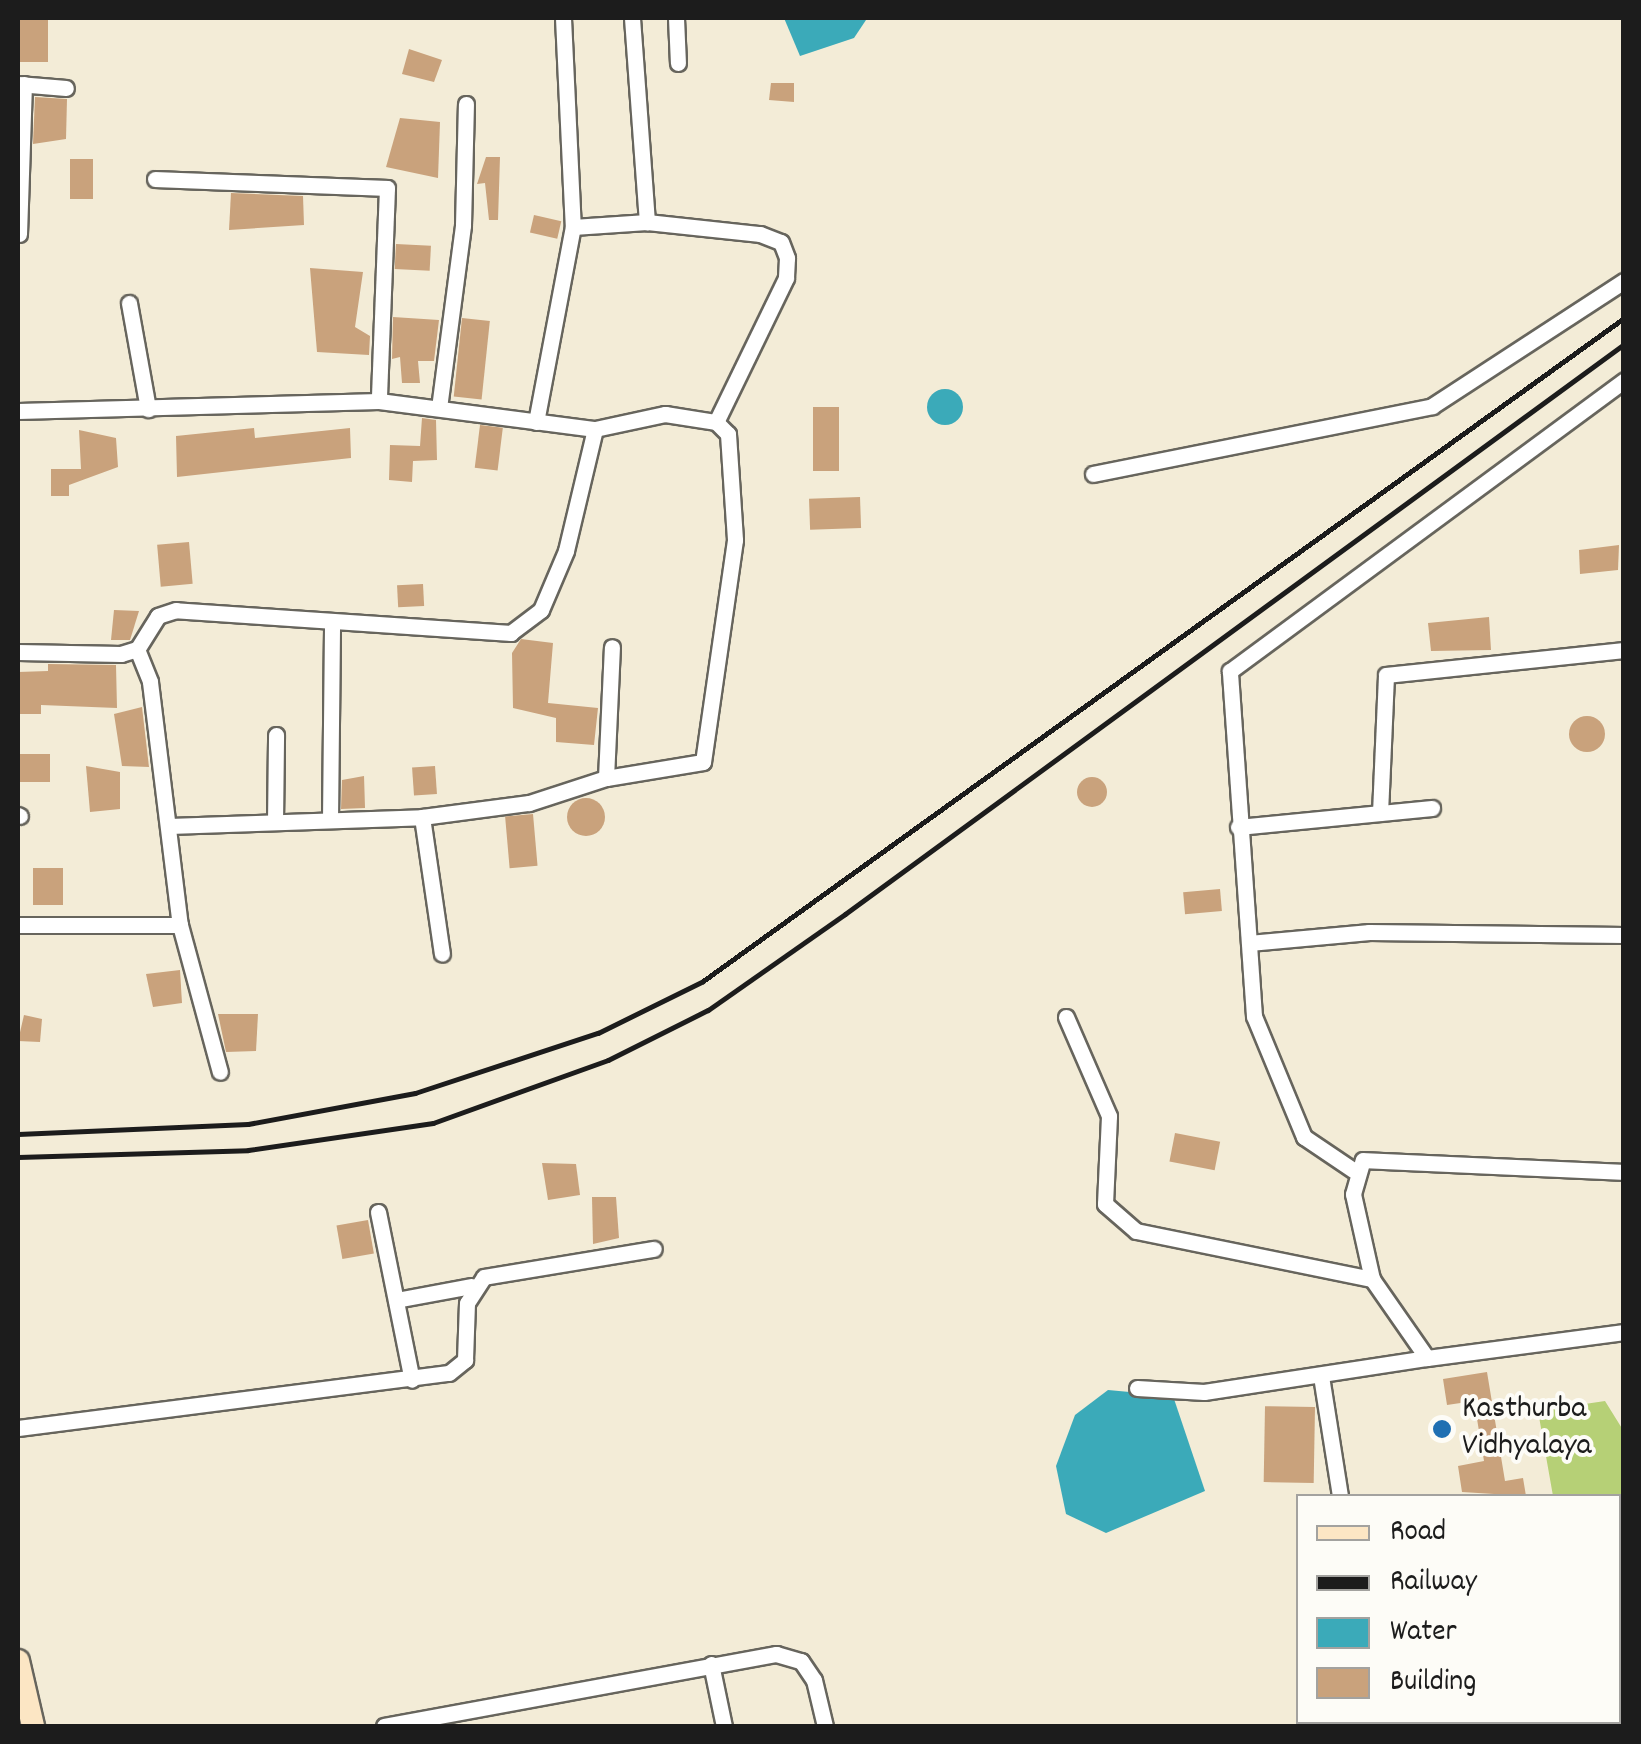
<!DOCTYPE html>
<html>
<head>
<meta charset="utf-8">
<style>
  body { margin:0 }
  #map { position:relative; width:1641px; height:1744px; overflow:hidden; background:#f3ecd7; font-family:Dekko,sans-serif }
  div>[style] { position:absolute }
  .green>* { inset:0; background:#b6d076 }
  .water>* { inset:0; background:#3baab9 }
  .round { border-radius:50% }
  .building>* { inset:0; background:#c9a27c; transform-origin:0 0 }
  .roads { filter:drop-shadow(2px 0 #67655d) drop-shadow(-2px 0 #67655d) drop-shadow(0 2px #67655d) drop-shadow(0 -2px #67655d) }
  .street>* { height:15px; margin:-7.5px; padding:0 7.5px; transform-origin:7.5px; border-radius:7.5px; background:#fff }
  .secondary>* { height:22px; margin:-11px; padding:0 11px; transform-origin:11px; border-radius:11px; background:#fce6c4 }
  .rail>* { height:5px; margin:-2.5px; padding:0 2.5px; transform-origin:2.5px; border-radius:2.5px; background:#1c1c1c }
  .dots>* { width:28px; height:28px; translate:-50% -50%; box-sizing:border-box; border:5px solid #fdfcf7; border-radius:50% }
  span { translate:-50% -50%; white-space:nowrap; text-align:center; line-height:1.15; -webkit-text-stroke:8px #fdfcf7; paint-order:stroke }
  .poi-label { font-size:32px; color:#1c1c1c }
  .left { translate:0 -50%; text-align:left }
  .frame { position:absolute; inset:0; border:20px solid #1c1c1c; pointer-events:none }
  .legend { position:absolute; left:1296px; top:1494px; width:325px; height:230px; box-sizing:border-box; background:#fdfcf7; border:2px solid #a3a29f; margin:0; padding:12px 18px; list-style:none; font-size:30px; color:#1c1c1c }
  .legend li { display:flex; align-items:center; gap:20px; height:50px }
  .legend b { width:50px; border:2px solid #a3a29f }
</style>
</head>
<body>
<div id="map">
  <div class="green">
    <div style="clip-path:polygon(1605px 1401px,1623px 1430px,1619px 1579px,1618px 1496px,1553px 1496px,1538px 1411px)"></div>
  </div>
  <div class="water">
    <div style="clip-path:polygon(784px 18px,865px 18px,866px 20px,854px 38px,800px 56px)"></div>
    <div class="round" style="left:927px;top:389px;width:36px;height:36px"></div>
    <div style="clip-path:polygon(1108px 1390px,1173px 1396px,1205px 1491px,1106px 1533px,1066px 1514px,1056px 1466px,1075px 1415px)"></div>
  </div>
  <div class="building">
    <div style="left:18px;top:18px;width:30px;height:44px"></div>
    <div style="clip-path:polygon(409px 49px,442px 60px,434px 82px,402px 74px)"></div>
    <div style="clip-path:polygon(771px 83px,794px 83px,794px 102px,769px 100px)"></div>
    <div style="clip-path:polygon(35px 97px,67px 99px,66px 139px,33px 144px)"></div>
    <div style="clip-path:polygon(400px 118px,440px 122px,438px 178px,386px 167px)"></div>
    <div style="clip-path:polygon(486px 157px,500px 157px,498px 220px,489px 220px,485px 183px,477px 184px)"></div>
    <div style="left:70px;top:159px;width:23px;height:40px"></div>
    <div style="clip-path:polygon(231px 193px,303px 196px,304px 225px,229px 230px)"></div>
    <div style="left:534px;top:215px;width:28px;height:18px;rotate:13deg"></div>
    <div style="left:396px;top:244px;width:35px;height:25px;rotate:3deg"></div>
    <div style="clip-path:polygon(310px 268px,363px 272px,355px 327px,370px 336px,369px 355px,317px 352px)"></div>
    <div style="clip-path:polygon(393px 317px,439px 320px,434px 361px,418px 361px,420px 383px,402px 383px,400px 357px,392px 359px)"></div>
    <div style="left:462px;top:318px;width:28px;height:79px;rotate:6deg"></div>
    <div style="left:813px;top:407px;width:26px;height:64px"></div>
    <div style="clip-path:polygon(422px 418px,436px 420px,437px 460px,413px 461px,412px 482px,389px 480px,390px 445px,420px 446px)"></div>
    <div style="left:480px;top:425px;width:23px;height:43px;rotate:7deg"></div>
    <div style="clip-path:polygon(254px 428px,255px 438px,350px 428px,351px 458px,177px 477px,176px 436px)"></div>
    <div style="clip-path:polygon(79px 430px,116px 438px,118px 467px,69px 485px,69px 496px,51px 496px,51px 469px,81px 469px)"></div>
    <div style="left:860px;top:497px;width:31px;height:51px;rotate:88deg"></div>
    <div style="left:189px;top:542px;width:42px;height:32px;rotate:85deg"></div>
    <div style="clip-path:polygon(1619px 545px,1618px 570px,1580px 574px,1579px 550px)"></div>
    <div style="left:423px;top:584px;width:22px;height:26px;rotate:87deg"></div>
    <div style="clip-path:polygon(114px 610px,139px 611px,130px 640px,111px 640px)"></div>
    <div style="clip-path:polygon(1489px 617px,1491px 650px,1431px 651px,1428px 623px)"></div>
    <div style="clip-path:polygon(521px 639px,553px 643px,548px 703px,598px 708px,594px 745px,556px 742px,556px 718px,513px 708px,512px 653px)"></div>
    <div style="clip-path:polygon(48px 664px,116px 665px,117px 708px,41px 705px,41px 714px,18px 714px,18px 672px,48px 671px)"></div>
    <div style="clip-path:polygon(142px 707px,149px 767px,122px 766px,114px 714px)"></div>
    <div class="round" style="left:1569px;top:716px;width:36px;height:36px"></div>
    <div style="left:18px;top:754px;width:32px;height:28px"></div>
    <div style="clip-path:polygon(86px 766px,120px 772px,120px 809px,90px 812px)"></div>
    <div style="left:435px;top:766px;width:28px;height:23px;rotate:86deg"></div>
    <div style="clip-path:polygon(364px 776px,365px 808px,341px 809px,342px 780px)"></div>
    <div class="round" style="left:1077px;top:777px;width:30px;height:30px"></div>
    <div class="round" style="left:567px;top:798px;width:38px;height:38px"></div>
    <div style="left:533px;top:814px;width:52px;height:28px;rotate:85deg"></div>
    <div style="left:33px;top:868px;width:30px;height:37px"></div>
    <div style="left:1220px;top:889px;width:22px;height:37px;rotate:85deg"></div>
    <div style="clip-path:polygon(180px 970px,182px 1003px,153px 1007px,146px 974px)"></div>
    <div style="clip-path:polygon(218px 1014px,258px 1014px,256px 1051px,226px 1052px)"></div>
    <div style="clip-path:polygon(24px 1015px,42px 1019px,40px 1042px,18px 1041px)"></div>
    <div style="left:1175px;top:1133px;width:46px;height:29px;rotate:11deg"></div>
    <div style="clip-path:polygon(542px 1163px,576px 1164px,580px 1195px,548px 1200px)"></div>
    <div style="clip-path:polygon(592px 1197px,616px 1197px,619px 1238px,593px 1244px)"></div>
    <div style="left:368px;top:1220px;width:34px;height:32px;rotate:80deg"></div>
    <div style="clip-path:polygon(1487px 1372px,1505px 1481px,1523px 1478px,1526px 1496px,1462px 1492px,1458px 1466px,1484px 1461px,1474px 1401px,1447px 1405px,1443px 1379px)"></div>
    <div style="left:1315px;top:1407px;width:76px;height:50px;rotate:91deg"></div>
  </div>
  <div class="roads">
    <div class="street">
      <div style="left:563px;top:18px;width:209px;rotate:87.3deg"></div>
      <div style="left:632px;top:18px;width:205px;rotate:85.8deg"></div>
      <div style="left:676px;top:18px;width:45px;rotate:87.5deg"></div>
      <div style="left:18px;top:84px;width:48px;rotate:4.8deg"></div>
      <div style="left:155px;top:179px;width:232px;rotate:2.2deg"></div>
      <div style="left:387px;top:188px;width:213px;rotate:92.2deg"></div>
      <div style="left:19px;top:234px;width:150px;rotate:-88.1deg"></div>
      <div style="left:129px;top:303px;width:108px;rotate:79.8deg"></div>
      <div style="left:439px;top:408px;width:185px;rotate:-82.5deg"></div>
      <div style="left:463px;top:225px;width:121px;rotate:-88.6deg"></div>
      <div style="left:18px;top:411px;width:361px;rotate:-1.6deg"></div>
      <div style="left:379px;top:401px;width:218px;rotate:7.4deg"></div>
      <div style="left:595px;top:429px;width:125px;rotate:103.4deg"></div>
      <div style="left:566px;top:551px;width:64px;rotate:113deg"></div>
      <div style="left:541px;top:610px;width:38px;rotate:143deg"></div>
      <div style="left:511px;top:633px;width:336px;rotate:-176.1deg"></div>
      <div style="left:176px;top:610px;width:19px;rotate:162deg"></div>
      <div style="left:158px;top:616px;width:39px;rotate:122deg"></div>
      <div style="left:137px;top:649px;width:17px;rotate:163deg"></div>
      <div style="left:121px;top:654px;width:103px;rotate:-178.9deg"></div>
      <div style="left:536px;top:422px;width:198px;rotate:-79.3deg"></div>
      <div style="left:573px;top:227px;width:74px;rotate:-3.9deg"></div>
      <div style="left:647px;top:222px;width:114px;rotate:6.1deg"></div>
      <div style="left:760px;top:234px;width:22px;rotate:21deg"></div>
      <div style="left:781px;top:242px;width:17px;rotate:69deg"></div>
      <div style="left:787px;top:258px;width:20px;rotate:93deg"></div>
      <div style="left:786px;top:278px;width:160px;rotate:115.9deg"></div>
      <div style="left:595px;top:429px;width:72px;rotate:-12.1deg"></div>
      <div style="left:665px;top:414px;width:52px;rotate:8.9deg"></div>
      <div style="left:716px;top:422px;width:17px;rotate:45deg"></div>
      <div style="left:728px;top:434px;width:106px;rotate:86.2deg"></div>
      <div style="left:735px;top:540px;width:224px;rotate:98.2deg"></div>
      <div style="left:703px;top:762px;width:98px;rotate:170.6deg"></div>
      <div style="left:606px;top:778px;width:131px;rotate:-87.4deg"></div>
      <div style="left:1093px;top:474px;width:346px;rotate:-11.3deg"></div>
      <div style="left:1432px;top:406px;width:229px;rotate:-33.1deg"></div>
      <div style="left:137px;top:649px;width:35px;rotate:68deg"></div>
      <div style="left:150px;top:682px;width:245px;rotate:83deg"></div>
      <div style="left:180px;top:925px;width:152px;rotate:74.8deg"></div>
      <div style="left:1380px;top:813px;width:138px;rotate:-87.5deg"></div>
      <div style="left:1386px;top:675px;width:239px;rotate:-6deg"></div>
      <div style="left:18px;top:815px;width:2px;rotate:27deg"></div>
      <div style="left:422px;top:817px;width:138px;rotate:81.7deg"></div>
      <div style="left:330px;top:820px;width:192px;rotate:-89.4deg"></div>
      <div style="left:275px;top:822px;width:87px;rotate:-89.3deg"></div>
      <div style="left:169px;top:826px;width:253px;rotate:-2deg"></div>
      <div style="left:422px;top:817px;width:108px;rotate:-7.5deg"></div>
      <div style="left:529px;top:803px;width:81px;rotate:-18deg"></div>
      <div style="left:1238px;top:827px;width:195px;rotate:-5.6deg"></div>
      <div style="left:18px;top:925px;width:162px"></div>
      <div style="left:1249px;top:943px;width:121px;rotate:-5.2deg"></div>
      <div style="left:1369px;top:932px;width:255px;rotate:0.7deg"></div>
      <div style="left:1066px;top:1017px;width:108px;rotate:66.5deg"></div>
      <div style="left:1109px;top:1116px;width:88px;rotate:92.6deg"></div>
      <div style="left:1105px;top:1204px;width:41px;rotate:41.1deg"></div>
      <div style="left:1136px;top:1231px;width:241px;rotate:11.5deg"></div>
      <div style="left:1372px;top:1279px;width:96px;rotate:55.2deg"></div>
      <div style="left:1427px;top:1358px;width:199px;rotate:-7.5deg"></div>
      <div style="left:1353px;top:1170px;width:59px;rotate:-146deg"></div>
      <div style="left:1304px;top:1137px;width:131px;rotate:-112.5deg"></div>
      <div style="left:1254px;top:1016px;width:346px;rotate:-94deg"></div>
      <div style="left:1230px;top:671px;width:490px;rotate:-36.4deg"></div>
      <div style="left:378px;top:1212px;width:171px;rotate:78.6deg"></div>
      <div style="left:1372px;top:1279px;width:87px;rotate:-102.6deg"></div>
      <div style="left:1353px;top:1194px;width:35px;rotate:-74deg"></div>
      <div style="left:1363px;top:1160px;width:261px;rotate:2.6deg"></div>
      <div style="left:396px;top:1300px;width:76px;rotate:-10.6deg"></div>
      <div style="left:1321px;top:1376px;width:121px;rotate:81deg"></div>
      <div style="left:1137px;top:1388px;width:67px;rotate:3.4deg"></div>
      <div style="left:1204px;top:1392px;width:226px;rotate:-8.7deg"></div>
      <div style="left:18px;top:1428px;width:434px;rotate:-7.3deg"></div>
      <div style="left:449px;top:1373px;width:21px;rotate:-39deg"></div>
      <div style="left:465px;top:1360px;width:57px;rotate:-88deg"></div>
      <div style="left:467px;top:1303px;width:31px;rotate:-57deg"></div>
      <div style="left:484px;top:1277px;width:172px;rotate:-9.4deg"></div>
      <div style="left:711px;top:1664px;width:63px;rotate:78.2deg"></div>
      <div style="left:1394px;top:1722px;width:4px;rotate:63deg"></div>
      <div style="left:384px;top:1726px;width:399px;rotate:-10.4deg"></div>
      <div style="left:776px;top:1654px;width:26px;rotate:16deg"></div>
      <div style="left:801px;top:1661px;width:23px;rotate:56deg"></div>
      <div style="left:814px;top:1680px;width:47px;rotate:76.6deg"></div>
    </div>
    <div class="secondary">
      <div style="left:18px;top:1661px;width:67px;rotate:77deg"></div>
    </div>
  </div>
  <div class="rail">
    <div style="left:18px;top:1134px;width:230px;rotate:-2.5deg"></div>
    <div style="left:248px;top:1124px;width:170px;rotate:-10.5deg"></div>
    <div style="left:415px;top:1093px;width:193px;rotate:-18.2deg"></div>
    <div style="left:598px;top:1033px;width:117px;rotate:-26.3deg"></div>
    <div style="left:703px;top:981px;width:1135px;rotate:-35.75deg"></div>
    <div style="left:18px;top:1157px;width:230px;rotate:-1.7deg"></div>
    <div style="left:248px;top:1150px;width:187px;rotate:-8.3deg"></div>
    <div style="left:433px;top:1123px;width:186px;rotate:-19.8deg"></div>
    <div style="left:608px;top:1060px;width:112px;rotate:-26.6deg"></div>
    <div style="left:708px;top:1010px;width:167px;rotate:-35deg"></div>
    <div style="left:845px;top:914px;width:965px;rotate:-36.19deg"></div>
  </div>
  <div class="dots">
    <div style="left:1442px;top:1429px;background:#1f6fb2"></div>
  </div>
  <div class="poi-label">
    <span class="left" style="left:1462px;top:1429px">Kasthurba<br>Vidhyalaya</span>
  </div>
  <div class="frame"></div>
  <ul class="legend">
  <li><b style="height:12px;background:#fce6c4"></b>Road</li>
  <li><b style="height:12px;background:#1c1c1c"></b>Railway</li>
  <li><b style="height:28px;background:#3baab9"></b>Water</li>
  <li><b style="height:28px;background:#c9a27c"></b>Building</li>
  </ul>
</div>
</body>
</html>
